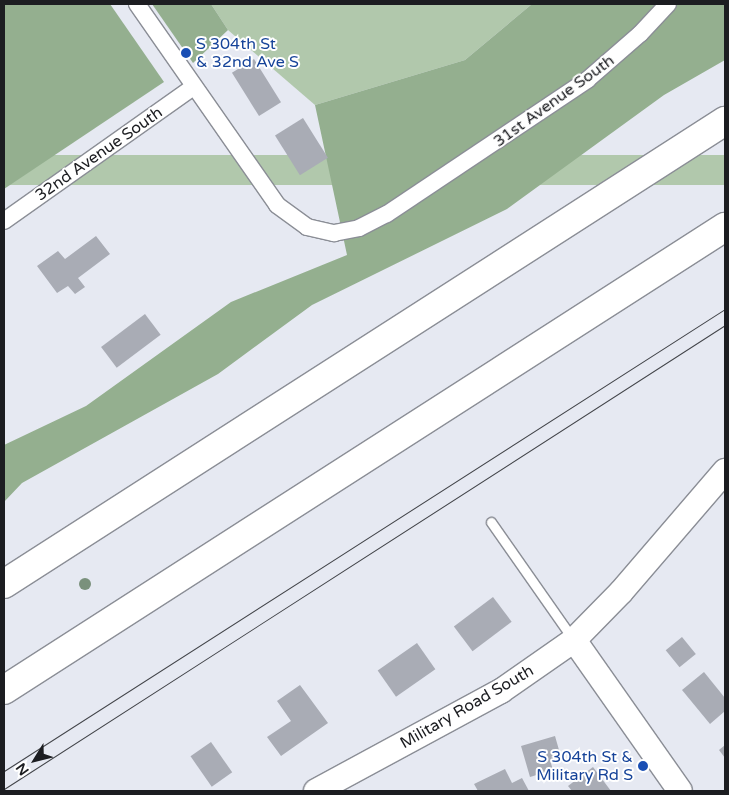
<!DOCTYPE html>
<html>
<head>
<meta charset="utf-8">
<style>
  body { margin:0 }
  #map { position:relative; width:729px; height:795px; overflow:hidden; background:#e6e9f2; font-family:"Varela Round",sans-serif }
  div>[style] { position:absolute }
  .green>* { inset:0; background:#b1c8ac; transform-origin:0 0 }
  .forest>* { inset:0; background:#94af8f }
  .building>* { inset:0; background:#a9acb5; transform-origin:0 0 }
  .roads { filter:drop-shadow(1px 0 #8b8e96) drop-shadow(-1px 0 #8b8e96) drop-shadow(0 1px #8b8e96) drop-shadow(0 -1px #8b8e96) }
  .lane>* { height:9px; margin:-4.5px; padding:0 4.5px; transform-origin:4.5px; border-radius:4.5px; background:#fff }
  .street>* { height:16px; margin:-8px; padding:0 8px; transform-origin:8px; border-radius:8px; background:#fff }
  .secondary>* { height:24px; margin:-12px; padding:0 12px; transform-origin:12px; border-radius:12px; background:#fff }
  .highway>* { height:28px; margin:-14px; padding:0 14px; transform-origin:14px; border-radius:14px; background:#fff }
  .tram>* { height:1px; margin:-0.5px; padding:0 0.5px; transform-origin:0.5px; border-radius:0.5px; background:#424449 }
  .trees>* { width:12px; height:12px; margin:-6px; border-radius:50%; background:#7a917c }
  .dots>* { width:14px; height:14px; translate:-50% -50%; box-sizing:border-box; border:2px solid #fff; border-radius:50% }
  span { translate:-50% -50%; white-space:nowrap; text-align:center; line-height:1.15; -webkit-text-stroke:4px #fff; paint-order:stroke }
  .transit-label { font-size:16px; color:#164399 }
  .left { translate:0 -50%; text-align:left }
  .right { translate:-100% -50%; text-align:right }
  .street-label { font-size:16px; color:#1c1d21 }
  .frame { position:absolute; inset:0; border:5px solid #1c1d21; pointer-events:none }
  .north { position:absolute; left:10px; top:735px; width:50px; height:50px; -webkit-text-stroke:4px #fff; paint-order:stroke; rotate:234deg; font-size:14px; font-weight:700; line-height:20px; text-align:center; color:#1c1d21 }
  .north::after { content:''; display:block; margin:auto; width:18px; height:22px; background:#1c1d21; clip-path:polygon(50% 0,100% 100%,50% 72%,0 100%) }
</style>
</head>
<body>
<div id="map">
  <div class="green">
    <div style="clip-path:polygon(211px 4px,532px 4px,465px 60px,315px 105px,228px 30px)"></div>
    <div style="left:725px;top:155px;width:30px;height:856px;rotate:90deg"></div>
  </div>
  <div class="forest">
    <div style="clip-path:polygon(4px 4px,110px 4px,164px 82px,4px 189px)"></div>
    <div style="clip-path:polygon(152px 4px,211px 4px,228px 30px,193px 63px)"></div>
    <div style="clip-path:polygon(532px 4px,725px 4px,725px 60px,664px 95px,507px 209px,312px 305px,218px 374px,22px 483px,4px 502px,4px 445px,86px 406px,231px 302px,347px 255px,315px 105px,465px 60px)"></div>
  </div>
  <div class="building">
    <div style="left:254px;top:59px;width:51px;height:26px;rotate:58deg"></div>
    <div style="left:303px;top:118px;width:47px;height:33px;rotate:58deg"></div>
    <div style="clip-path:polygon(96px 236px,110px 254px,78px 278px,85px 287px,75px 294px,68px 286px,57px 293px,37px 266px,58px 251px,65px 259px)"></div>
    <div style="left:145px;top:314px;width:26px;height:55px;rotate:53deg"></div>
    <div style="left:493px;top:597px;width:31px;height:49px;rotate:53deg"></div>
    <div style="left:682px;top:637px;width:22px;height:21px;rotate:51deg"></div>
    <div style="left:417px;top:643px;width:32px;height:48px;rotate:55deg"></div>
    <div style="clip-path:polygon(704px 672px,725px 698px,725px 711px,710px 724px,682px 690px)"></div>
    <div style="clip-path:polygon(300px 685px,328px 723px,281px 756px,267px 737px,291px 721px,277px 701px)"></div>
    <div style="clip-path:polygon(555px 736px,561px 757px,550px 760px,553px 770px,530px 777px,521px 746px)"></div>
    <div style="left:211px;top:742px;width:37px;height:25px;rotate:55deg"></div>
    <div style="clip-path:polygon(725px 745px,725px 758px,719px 750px)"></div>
    <div style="clip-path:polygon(593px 767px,611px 791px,572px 791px,568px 786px)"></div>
    <div style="clip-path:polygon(505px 769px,512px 783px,522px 778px,529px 791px,478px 791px,474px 784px)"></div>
  </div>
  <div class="roads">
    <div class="lane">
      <div style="left:491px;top:522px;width:143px;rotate:55deg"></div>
    </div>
    <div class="street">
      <div style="left:137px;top:4px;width:245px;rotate:55.1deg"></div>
      <div style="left:277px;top:205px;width:37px;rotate:36deg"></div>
      <div style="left:307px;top:227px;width:28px;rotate:13deg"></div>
      <div style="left:334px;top:233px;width:25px;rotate:-11deg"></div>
      <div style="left:359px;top:228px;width:31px;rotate:-27deg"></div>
      <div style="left:387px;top:214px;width:241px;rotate:-33.8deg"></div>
      <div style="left:587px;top:80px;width:70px;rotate:-41deg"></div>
      <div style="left:640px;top:34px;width:41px;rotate:-47deg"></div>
      <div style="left:4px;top:221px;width:232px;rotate:-35.3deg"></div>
    </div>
    <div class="secondary">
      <div style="left:574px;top:640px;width:184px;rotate:54.9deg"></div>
      <div style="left:316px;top:791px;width:210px;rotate:-28.4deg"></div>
      <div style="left:501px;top:691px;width:89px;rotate:-34.9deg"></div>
      <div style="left:574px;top:640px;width:67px;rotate:-45.6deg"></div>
      <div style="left:621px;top:592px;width:160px;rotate:-49.3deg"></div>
    </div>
    <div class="highway">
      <div style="left:4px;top:584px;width:857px;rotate:-32.71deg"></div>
      <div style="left:4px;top:690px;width:857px;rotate:-32.71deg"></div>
    </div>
  </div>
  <div class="tram">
    <div style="left:4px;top:771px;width:856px;rotate:-32.65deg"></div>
    <div style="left:4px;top:789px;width:857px;rotate:-32.76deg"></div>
  </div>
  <div class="trees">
    <div style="left:85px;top:584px"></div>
  </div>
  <div class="dots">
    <div style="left:186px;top:53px;background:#1a4fb4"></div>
    <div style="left:643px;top:766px;background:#1a4fb4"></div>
  </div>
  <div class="transit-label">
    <span class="left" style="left:196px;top:53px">S 304th St<br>&amp; 32nd Ave S</span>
    <span class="right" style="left:633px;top:766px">S 304th St &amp;<br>Military Rd S</span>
  </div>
  <div class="street-label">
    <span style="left:554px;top:101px;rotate:-36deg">31st Avenue South</span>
    <span style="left:99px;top:154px;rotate:-35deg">32nd Avenue South</span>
    <span style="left:467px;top:707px;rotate:-30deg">Military Road South</span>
  </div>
  <div class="frame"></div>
  <div class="north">N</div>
</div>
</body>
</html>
